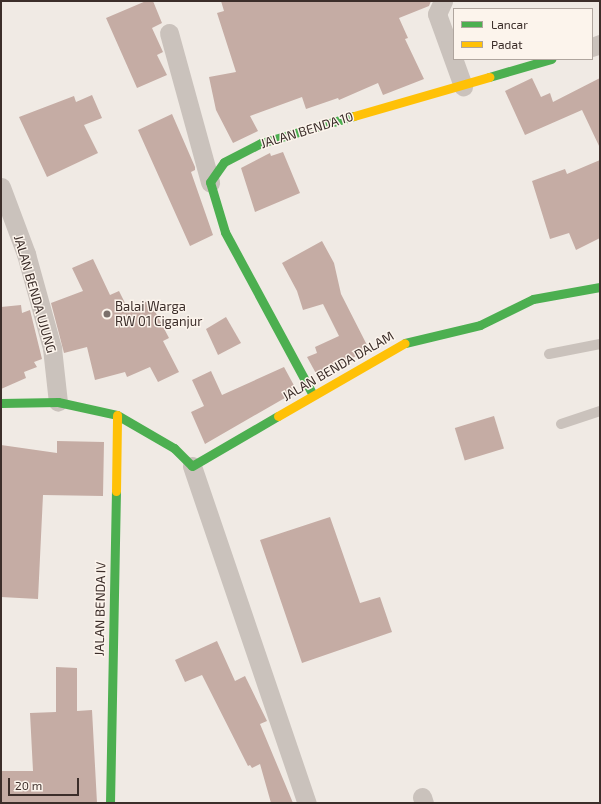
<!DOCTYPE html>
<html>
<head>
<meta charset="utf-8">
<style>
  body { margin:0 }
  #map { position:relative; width:601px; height:804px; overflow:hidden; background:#f0eae4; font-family:"Exo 2",sans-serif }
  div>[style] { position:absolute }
  .building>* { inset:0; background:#c5aca4; transform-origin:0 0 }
  .lane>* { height:10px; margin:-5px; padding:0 5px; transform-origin:5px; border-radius:5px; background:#cac2bc }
  .street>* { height:19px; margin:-9.5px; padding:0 9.5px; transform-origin:9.5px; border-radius:9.5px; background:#cac2bc }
  .fast>* { height:9px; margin:-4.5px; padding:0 4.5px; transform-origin:4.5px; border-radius:4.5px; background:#4caf50 }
  .slow>* { height:9px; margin:-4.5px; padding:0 4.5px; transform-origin:4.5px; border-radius:4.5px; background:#ffc107 }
  .dots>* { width:11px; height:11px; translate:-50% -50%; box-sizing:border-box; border:2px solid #fcf4ec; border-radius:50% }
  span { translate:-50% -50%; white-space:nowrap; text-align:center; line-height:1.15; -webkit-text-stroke:3px #fcf4ec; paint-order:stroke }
  .street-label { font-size:13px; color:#3c2e2a }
  .poi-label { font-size:13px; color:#3c2e2a }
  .left { translate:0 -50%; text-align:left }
  .frame { position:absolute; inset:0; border:2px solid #3c2e2a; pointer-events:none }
  .legend { position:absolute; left:453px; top:8px; width:140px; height:52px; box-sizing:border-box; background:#fcf4ec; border:1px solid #afa59e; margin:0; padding:5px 7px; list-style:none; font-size:12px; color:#3c2e2a }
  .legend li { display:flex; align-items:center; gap:8px; height:20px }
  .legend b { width:20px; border:1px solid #afa59e }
  .scale { position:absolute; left:8px; top:778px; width:71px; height:18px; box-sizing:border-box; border:2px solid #3c2e2a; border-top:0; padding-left:5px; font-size:12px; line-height:14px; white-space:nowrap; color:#3c2e2a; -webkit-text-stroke:3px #fcf4ec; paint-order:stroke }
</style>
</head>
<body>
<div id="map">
  <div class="building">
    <div style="clip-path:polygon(146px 1px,153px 1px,162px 23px,152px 28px,163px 52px,157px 55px,167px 75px,137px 88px,106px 18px)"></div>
    <div style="clip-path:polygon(221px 1px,431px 1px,429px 6px,399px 18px,408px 38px,405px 39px,424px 79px,383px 95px,378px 83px,339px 100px,338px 98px,306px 109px,302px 97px,250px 116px,258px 131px,233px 143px,216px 110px,209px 77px,236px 72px,217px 13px,224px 11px)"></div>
    <div style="clip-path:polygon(532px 78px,541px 97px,550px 93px,553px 102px,600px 78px,600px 148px,582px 110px,525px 135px,505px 91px)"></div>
    <div style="clip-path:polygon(92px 95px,102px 118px,84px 125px,98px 153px,47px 177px,19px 117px,74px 96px,76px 102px)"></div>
    <div style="clip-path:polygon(172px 114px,195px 167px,195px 170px,191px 172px,213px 235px,190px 246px,138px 130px)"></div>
    <div style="clip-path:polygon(283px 152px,300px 193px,255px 212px,241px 168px,266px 155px,270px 153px,271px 156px)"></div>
    <div style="clip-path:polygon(600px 160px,600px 238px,576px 250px,569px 233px,550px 239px,532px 181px,565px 169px,567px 174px)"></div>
    <div style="clip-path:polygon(322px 241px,334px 263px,341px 294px,369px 349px,318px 377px,307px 357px,317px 353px,315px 347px,339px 336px,323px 304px,303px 310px,297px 291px,282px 263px)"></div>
    <div style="clip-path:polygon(93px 259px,110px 295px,119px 291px,129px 311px,149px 300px,169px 338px,163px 341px,179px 372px,158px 382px,150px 367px,127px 377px,125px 372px,95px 380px,87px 347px,64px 353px,51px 303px,83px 291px,72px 268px)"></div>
    <div style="clip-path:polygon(21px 305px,22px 313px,30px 310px,42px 359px,34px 362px,37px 367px,24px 372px,26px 378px,1px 389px,1px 307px)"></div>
    <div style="clip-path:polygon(226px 317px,241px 343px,218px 355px,206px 329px)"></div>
    <div style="clip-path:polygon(284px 367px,297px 391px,205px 444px,191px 412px,204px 406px,192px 380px,211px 371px,222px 395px)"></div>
    <div style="left:494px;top:416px;width:34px;height:41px;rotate:73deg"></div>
    <div style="clip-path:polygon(57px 441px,104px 442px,103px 496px,43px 495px,38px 599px,1px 597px,1px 445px,57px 453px)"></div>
    <div style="clip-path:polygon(330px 517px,360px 603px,380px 597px,392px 632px,302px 663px,260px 540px)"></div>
    <div style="clip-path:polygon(217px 641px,235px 681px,245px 676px,267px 721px,260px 724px,293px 803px,271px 803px,260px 764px,252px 768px,250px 765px,248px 766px,202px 675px,185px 682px,175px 660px)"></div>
    <div style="clip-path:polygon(56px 667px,77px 668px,77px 711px,92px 710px,97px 803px,1px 803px,1px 771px,33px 771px,30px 713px,56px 712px)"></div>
  </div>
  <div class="lane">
    <div style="left:549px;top:354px;width:52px;rotate:-11.1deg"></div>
    <div style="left:561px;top:424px;width:41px;rotate:-18.4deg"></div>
  </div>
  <div class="street">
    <div style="left:443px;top:1px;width:14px;rotate:115deg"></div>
    <div style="left:437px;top:14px;width:77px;rotate:70.1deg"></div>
    <div style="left:169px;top:33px;width:155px;rotate:74.6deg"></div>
    <div style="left:592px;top:47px;width:9px;rotate:-21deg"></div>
    <div style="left:1px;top:187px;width:72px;rotate:69.5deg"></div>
    <div style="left:26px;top:254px;width:98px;rotate:74.5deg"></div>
    <div style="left:52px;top:348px;width:54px;rotate:83.7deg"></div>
    <div style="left:192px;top:466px;width:356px;rotate:71.2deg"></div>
    <div style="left:422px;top:797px;width:6px;rotate:72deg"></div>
  </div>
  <div class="fast">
    <div style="left:489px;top:77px;width:65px;rotate:-16.2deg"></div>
    <div style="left:405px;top:343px;width:77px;rotate:-13.5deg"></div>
    <div style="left:480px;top:325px;width:59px;rotate:-26.1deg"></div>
    <div style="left:533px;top:299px;width:68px;rotate:-10.2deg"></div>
    <div style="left:313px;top:395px;width:185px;rotate:-118.4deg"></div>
    <div style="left:225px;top:232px;width:52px;rotate:-106.7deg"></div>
    <div style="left:210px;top:182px;width:24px;rotate:-55deg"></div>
    <div style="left:224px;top:162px;width:42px;rotate:-27.2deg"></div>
    <div style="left:261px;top:143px;width:97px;rotate:-16.2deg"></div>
    <div style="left:1px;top:403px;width:57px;rotate:-1deg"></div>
    <div style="left:58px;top:402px;width:60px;rotate:12.4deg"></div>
    <div style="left:117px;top:415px;width:66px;rotate:30.1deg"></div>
    <div style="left:174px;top:448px;width:25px;rotate:45deg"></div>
    <div style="left:192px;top:466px;width:99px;rotate:-30.2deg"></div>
    <div style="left:110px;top:803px;width:312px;rotate:-88.9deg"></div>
  </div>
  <div class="slow">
    <div style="left:354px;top:116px;width:141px;rotate:-16.1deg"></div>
    <div style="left:278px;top:416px;width:146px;rotate:-29.9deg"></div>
    <div style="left:116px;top:491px;width:76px;rotate:-89.2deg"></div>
  </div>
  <div class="dots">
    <div style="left:107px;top:314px;background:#7b706b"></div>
  </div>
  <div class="street-label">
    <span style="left:307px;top:130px;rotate:-17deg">JALAN BENDA 10</span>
    <span style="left:35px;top:294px;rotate:74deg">JALAN BENDA UJUNG</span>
    <span style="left:338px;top:366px;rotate:-30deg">JALAN BENDA DALAM</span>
    <span style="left:100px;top:609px;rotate:-89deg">JALAN BENDA IV</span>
  </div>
  <div class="poi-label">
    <span class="left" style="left:115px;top:314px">Balai Warga<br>RW 01 Ciganjur</span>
  </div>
  <div class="frame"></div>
  <ul class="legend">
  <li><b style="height:5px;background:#4caf50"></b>Lancar</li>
  <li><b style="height:5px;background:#ffc107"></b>Padat</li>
  </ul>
  <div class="scale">20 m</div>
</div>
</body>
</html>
